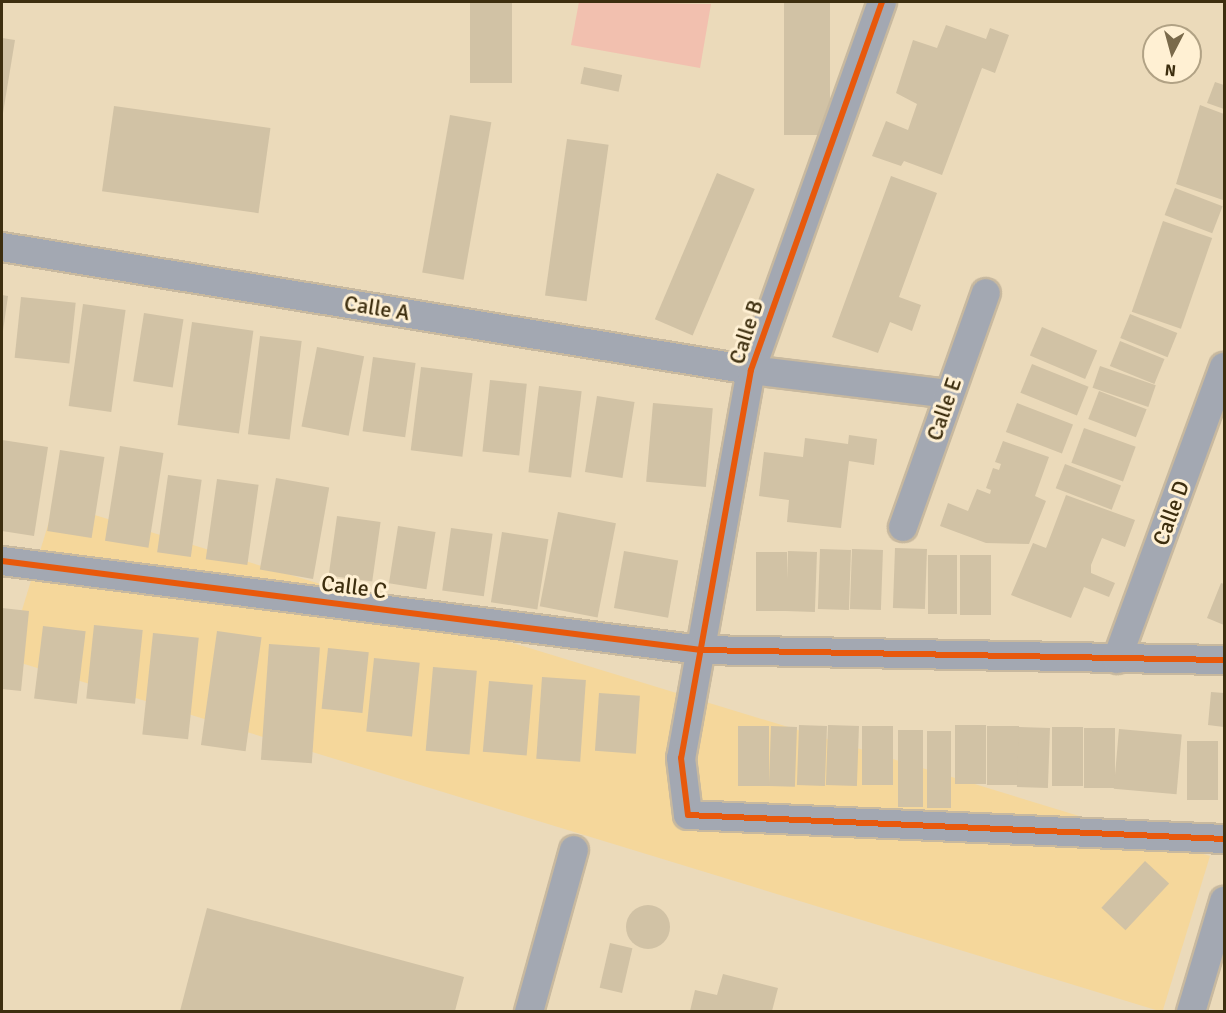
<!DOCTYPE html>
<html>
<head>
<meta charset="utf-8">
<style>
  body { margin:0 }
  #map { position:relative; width:1226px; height:1013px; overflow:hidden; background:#ebdaba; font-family:Signika,sans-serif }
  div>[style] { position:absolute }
  .built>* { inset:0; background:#f5d79b; transform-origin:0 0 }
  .green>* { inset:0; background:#f2c0af }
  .building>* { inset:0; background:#d1c2a5; transform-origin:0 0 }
  .round { border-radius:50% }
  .roads { filter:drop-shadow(2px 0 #c8b99f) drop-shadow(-2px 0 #c8b99f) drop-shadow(0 2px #c8b99f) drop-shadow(0 -2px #c8b99f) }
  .street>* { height:28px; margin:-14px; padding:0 14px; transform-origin:14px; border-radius:14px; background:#a3a8b2 }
  .cycleway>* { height:6px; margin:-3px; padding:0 3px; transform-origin:3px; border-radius:3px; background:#e8590c }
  span { translate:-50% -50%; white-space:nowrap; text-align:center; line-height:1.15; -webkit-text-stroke:6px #fff0d3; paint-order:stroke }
  .street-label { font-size:22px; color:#3d2e0f }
  .frame { position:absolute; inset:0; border:3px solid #3d2e0f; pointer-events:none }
  .north { position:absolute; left:1142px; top:24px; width:60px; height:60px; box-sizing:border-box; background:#fff0d3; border:2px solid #b1a285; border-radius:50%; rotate:186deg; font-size:16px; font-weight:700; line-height:24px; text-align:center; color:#3d2e0f }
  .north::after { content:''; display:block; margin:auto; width:21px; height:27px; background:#7a6a4b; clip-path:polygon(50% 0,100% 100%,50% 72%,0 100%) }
</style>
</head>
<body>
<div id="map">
  <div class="built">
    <div style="left:1210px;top:856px;width:163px;height:1208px;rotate:107deg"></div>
  </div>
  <div class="green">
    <div style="clip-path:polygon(579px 2px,711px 4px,700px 68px,571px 45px)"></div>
  </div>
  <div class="building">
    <div style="left:470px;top:2px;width:42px;height:81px"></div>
    <div style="left:784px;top:2px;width:46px;height:133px"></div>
    <div style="clip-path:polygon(946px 25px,986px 39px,990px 28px,1009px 35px,995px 73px,982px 68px,942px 175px,904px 161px,901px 166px,872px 156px,886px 121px,908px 130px,917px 104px,896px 93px,913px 40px,937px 48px)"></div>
    <div style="clip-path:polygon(2px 38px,15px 40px,3px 113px,2px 113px)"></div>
    <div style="left:584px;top:67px;width:39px;height:17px;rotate:12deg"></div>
    <div style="clip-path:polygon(1215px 82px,1224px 85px,1224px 109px,1207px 103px)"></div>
    <div style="clip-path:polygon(1200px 105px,1224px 114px,1223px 200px,1176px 184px)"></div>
    <div style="left:114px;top:106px;width:158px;height:86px;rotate:8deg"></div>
    <div style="left:450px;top:115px;width:42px;height:160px;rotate:10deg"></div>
    <div style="left:567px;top:139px;width:42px;height:158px;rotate:8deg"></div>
    <div style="left:717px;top:173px;width:41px;height:159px;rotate:23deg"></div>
    <div style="clip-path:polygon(891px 176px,937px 193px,899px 297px,921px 305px,912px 331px,890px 322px,878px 353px,832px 337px)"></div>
    <div style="left:1175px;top:188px;width:51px;height:29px;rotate:21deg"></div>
    <div style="left:1163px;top:221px;width:52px;height:96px;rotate:19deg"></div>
    <div style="clip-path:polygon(2px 295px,8px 296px,3px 331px,2px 331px)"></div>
    <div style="left:21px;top:297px;width:55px;height:61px;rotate:6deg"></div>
    <div style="left:83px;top:304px;width:43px;height:103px;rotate:8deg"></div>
    <div style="left:144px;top:313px;width:40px;height:69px;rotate:9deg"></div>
    <div style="left:1130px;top:314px;width:51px;height:26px;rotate:22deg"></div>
    <div style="left:192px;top:322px;width:62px;height:104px;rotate:8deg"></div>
    <div style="left:1042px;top:327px;width:60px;height:31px;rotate:23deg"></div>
    <div style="left:260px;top:336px;width:42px;height:99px;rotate:7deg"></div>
    <div style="left:1120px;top:341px;width:48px;height:27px;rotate:22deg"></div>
    <div style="left:317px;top:347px;width:48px;height:81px;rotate:11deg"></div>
    <div style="left:373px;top:357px;width:43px;height:75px;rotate:8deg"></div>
    <div style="left:1032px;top:364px;width:61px;height:31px;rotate:22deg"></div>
    <div style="left:1100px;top:366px;width:59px;height:23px;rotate:19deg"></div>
    <div style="left:421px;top:367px;width:52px;height:84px;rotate:7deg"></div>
    <div style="left:490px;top:380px;width:37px;height:72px;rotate:6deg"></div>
    <div style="left:539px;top:386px;width:43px;height:87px;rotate:7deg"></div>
    <div style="left:1099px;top:391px;width:51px;height:30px;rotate:21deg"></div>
    <div style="left:597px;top:396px;width:38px;height:77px;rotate:9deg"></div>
    <div style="left:653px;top:403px;width:60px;height:79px;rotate:5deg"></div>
    <div style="left:1017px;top:403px;width:60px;height:31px;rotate:21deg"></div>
    <div style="left:1084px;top:428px;width:55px;height:37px;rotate:20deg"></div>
    <div style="clip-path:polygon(849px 435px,877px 439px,874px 465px,849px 461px,841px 528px,787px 522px,789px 500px,759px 496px,764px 452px,803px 457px,805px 438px,848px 444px)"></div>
    <div style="clip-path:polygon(2px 440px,48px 447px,34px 536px,2px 531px)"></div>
    <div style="clip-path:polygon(1003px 441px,1049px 457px,1035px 496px,1046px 501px,1029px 544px,986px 543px,940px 526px,948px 503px,968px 511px,977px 489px,990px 494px,991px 490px,986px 488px,993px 468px,999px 470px,1001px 464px,995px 462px)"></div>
    <div style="left:120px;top:446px;width:44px;height:96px;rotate:9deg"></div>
    <div style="left:60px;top:450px;width:45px;height:82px;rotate:9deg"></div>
    <div style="left:1065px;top:464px;width:60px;height:26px;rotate:21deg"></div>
    <div style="left:168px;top:475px;width:34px;height:78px;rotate:8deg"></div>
    <div style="left:276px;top:478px;width:54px;height:93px;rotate:10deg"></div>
    <div style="left:217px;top:479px;width:42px;height:81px;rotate:8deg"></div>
    <div style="clip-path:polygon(1066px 495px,1135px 520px,1125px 547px,1102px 538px,1091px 565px,1091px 573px,1115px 583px,1109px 597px,1084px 587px,1071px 618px,1011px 595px,1033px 543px,1046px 548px)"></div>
    <div style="left:558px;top:512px;width:59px;height:96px;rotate:11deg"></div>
    <div style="left:337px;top:516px;width:44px;height:60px;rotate:8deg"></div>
    <div style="left:398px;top:526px;width:38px;height:58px;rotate:9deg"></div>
    <div style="left:451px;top:528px;width:42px;height:63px;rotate:8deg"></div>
    <div style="left:502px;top:532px;width:47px;height:71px;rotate:9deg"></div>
    <div style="left:895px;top:548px;width:32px;height:60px;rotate:2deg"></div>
    <div style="left:820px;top:549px;width:31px;height:60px;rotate:2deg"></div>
    <div style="left:852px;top:549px;width:31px;height:60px;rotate:2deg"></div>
    <div style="left:624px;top:551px;width:55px;height:58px;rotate:10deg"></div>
    <div style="left:788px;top:551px;width:29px;height:60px;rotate:2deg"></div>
    <div style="left:756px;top:552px;width:31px;height:59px"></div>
    <div style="left:928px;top:555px;width:29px;height:59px"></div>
    <div style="left:960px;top:555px;width:31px;height:60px"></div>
    <div style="clip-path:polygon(1221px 583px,1224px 584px,1224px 625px,1207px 618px)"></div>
    <div style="clip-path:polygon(2px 608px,29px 611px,21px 691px,2px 689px)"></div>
    <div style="left:94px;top:625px;width:49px;height:74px;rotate:6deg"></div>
    <div style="left:43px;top:626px;width:43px;height:73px;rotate:7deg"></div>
    <div style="left:217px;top:631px;width:45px;height:115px;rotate:8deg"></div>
    <div style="left:153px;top:633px;width:46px;height:102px;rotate:6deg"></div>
    <div style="left:269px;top:644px;width:51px;height:116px;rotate:4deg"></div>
    <div style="left:328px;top:648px;width:41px;height:61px;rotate:6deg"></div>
    <div style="left:374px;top:658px;width:46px;height:74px;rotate:6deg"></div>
    <div style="left:433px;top:667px;width:44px;height:84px;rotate:5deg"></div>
    <div style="left:542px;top:677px;width:44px;height:82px;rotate:4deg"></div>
    <div style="left:489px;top:681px;width:44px;height:71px;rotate:5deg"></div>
    <div style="clip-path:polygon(1211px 692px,1224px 693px,1224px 727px,1208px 725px)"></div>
    <div style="left:599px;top:693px;width:41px;height:58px;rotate:4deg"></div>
    <div style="left:799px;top:725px;width:28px;height:60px;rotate:2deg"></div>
    <div style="left:828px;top:725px;width:31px;height:60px;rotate:2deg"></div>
    <div style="left:955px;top:725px;width:31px;height:59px"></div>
    <div style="left:738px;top:726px;width:31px;height:60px"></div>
    <div style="left:771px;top:726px;width:26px;height:60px;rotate:2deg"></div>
    <div style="left:862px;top:726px;width:31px;height:59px"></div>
    <div style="left:987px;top:726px;width:32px;height:59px"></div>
    <div style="left:1019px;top:727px;width:31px;height:60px;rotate:2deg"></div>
    <div style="left:1052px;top:727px;width:31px;height:59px"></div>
    <div style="left:1084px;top:728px;width:31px;height:60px"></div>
    <div style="left:1119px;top:729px;width:63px;height:60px;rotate:5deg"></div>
    <div style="left:898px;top:730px;width:25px;height:77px"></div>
    <div style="left:927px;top:731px;width:24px;height:77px"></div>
    <div style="left:1187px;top:741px;width:31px;height:59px"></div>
    <div style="left:1145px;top:861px;width:33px;height:64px;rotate:43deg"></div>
    <div class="round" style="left:626px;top:905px;width:44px;height:44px"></div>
    <div style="clip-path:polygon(207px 908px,464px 977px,455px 1011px,180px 1011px)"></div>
    <div style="left:610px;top:943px;width:23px;height:46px;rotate:13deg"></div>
    <div style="clip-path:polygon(723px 974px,778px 988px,772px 1011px,690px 1011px,695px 990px,717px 995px)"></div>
  </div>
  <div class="roads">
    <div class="street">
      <div style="left:882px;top:2px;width:391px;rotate:109.6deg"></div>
      <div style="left:751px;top:370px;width:394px;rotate:100.2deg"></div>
      <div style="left:681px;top:758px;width:57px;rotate:83deg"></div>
      <div style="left:688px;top:815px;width:537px;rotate:2.56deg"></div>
      <div style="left:2px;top:247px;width:759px;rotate:9.33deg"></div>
      <div style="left:751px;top:370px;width:199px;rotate:6.9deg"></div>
      <div style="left:903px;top:527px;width:248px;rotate:-70.5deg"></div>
      <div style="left:2px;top:561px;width:705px;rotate:7.26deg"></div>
      <div style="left:701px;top:650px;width:523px;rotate:1.1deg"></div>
      <div style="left:1117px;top:659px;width:311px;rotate:-69.9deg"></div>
      <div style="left:529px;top:1012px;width:168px;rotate:-74.5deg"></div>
      <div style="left:1191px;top:1012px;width:116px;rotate:-73.4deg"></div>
    </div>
  </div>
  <div class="cycleway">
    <div style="left:882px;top:2px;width:391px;rotate:109.6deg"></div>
    <div style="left:751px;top:370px;width:394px;rotate:100.2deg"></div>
    <div style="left:681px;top:758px;width:57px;rotate:83deg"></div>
    <div style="left:688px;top:815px;width:537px;rotate:2.56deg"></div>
    <div style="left:2px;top:561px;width:705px;rotate:7.26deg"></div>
    <div style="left:701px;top:650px;width:523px;rotate:1.1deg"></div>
  </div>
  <div class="street-label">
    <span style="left:377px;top:308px;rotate:9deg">Calle A</span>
    <span style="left:746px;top:332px;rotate:-72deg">Calle B</span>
    <span style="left:944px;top:409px;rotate:-71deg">Calle E</span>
    <span style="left:1171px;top:513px;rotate:-70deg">Calle D</span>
    <span style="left:354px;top:587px;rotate:7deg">Calle C</span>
  </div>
  <div class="frame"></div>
  <div class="north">N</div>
</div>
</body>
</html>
